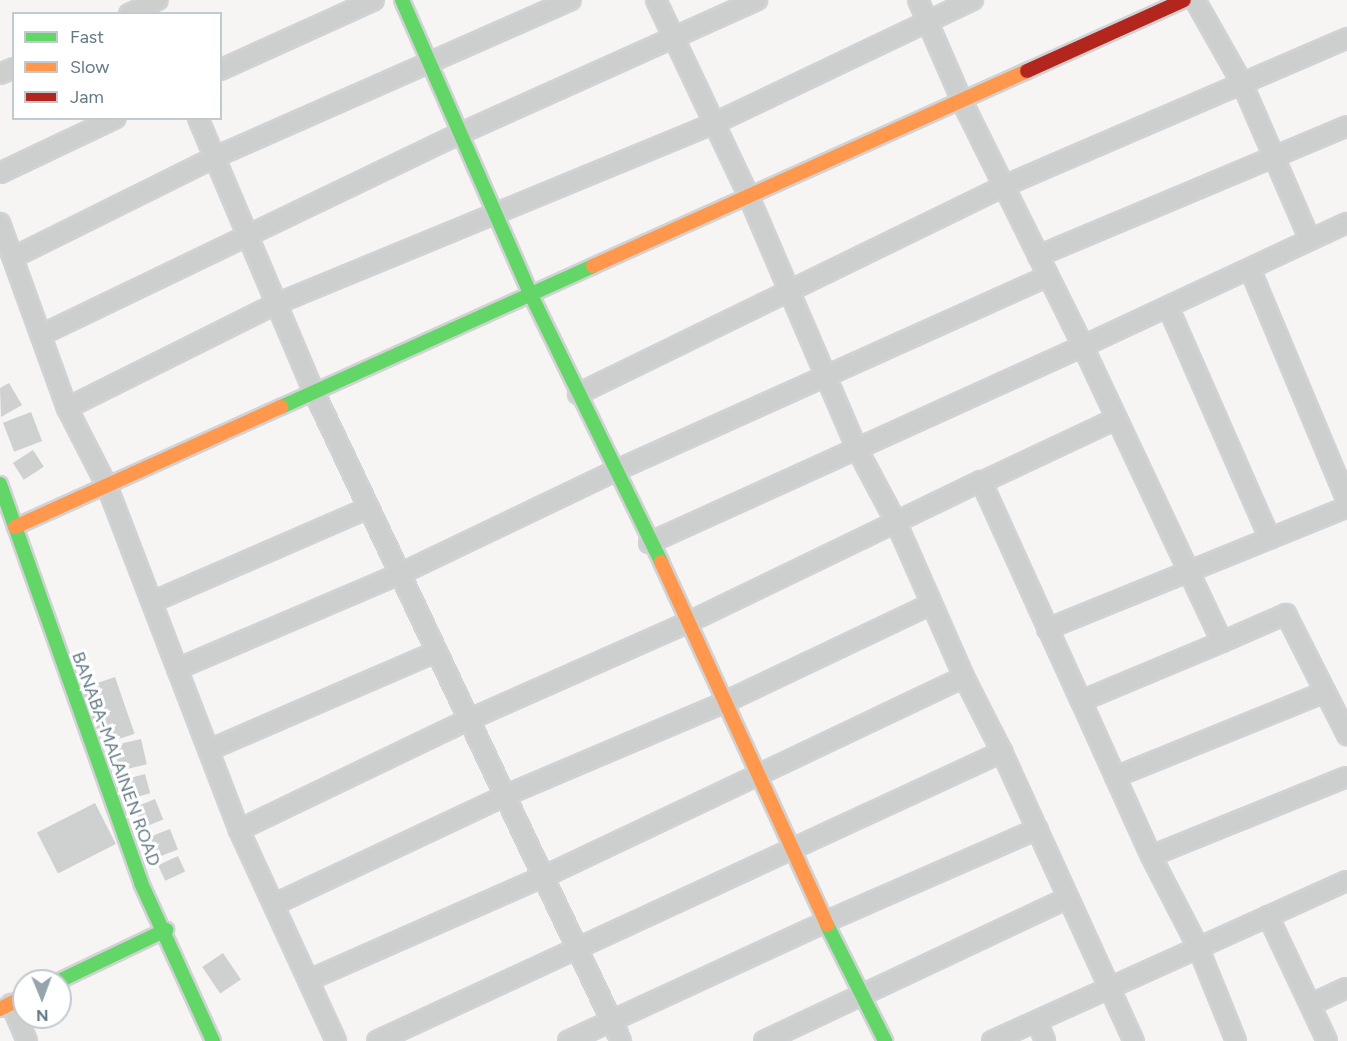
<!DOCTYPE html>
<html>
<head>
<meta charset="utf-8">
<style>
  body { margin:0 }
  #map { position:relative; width:1347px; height:1041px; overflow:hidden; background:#f6f5f4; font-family:Figtree,sans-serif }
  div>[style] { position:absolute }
  .building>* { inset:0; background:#cfd0d0; transform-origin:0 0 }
  .roads { filter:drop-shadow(2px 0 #d1d2d4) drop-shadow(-2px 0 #d1d2d4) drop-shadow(0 2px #d1d2d4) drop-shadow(0 -2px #d1d2d4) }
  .street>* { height:18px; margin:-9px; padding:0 9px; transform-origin:9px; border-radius:9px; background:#cdcfcf }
  .fast>* { height:14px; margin:-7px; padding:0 7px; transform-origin:7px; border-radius:7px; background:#63d668 }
  .slow>* { height:14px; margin:-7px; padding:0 7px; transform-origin:7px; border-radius:7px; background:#ff974d }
  .jam>* { height:14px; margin:-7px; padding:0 7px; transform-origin:7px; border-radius:7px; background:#b3261e }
  span { translate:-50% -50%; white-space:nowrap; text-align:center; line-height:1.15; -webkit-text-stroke:6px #fff; paint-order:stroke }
  .street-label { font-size:18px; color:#637a86 }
  .legend { position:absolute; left:12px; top:12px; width:210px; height:108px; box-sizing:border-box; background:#fff; border:2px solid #c1cacf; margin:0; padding:8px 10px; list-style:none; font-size:18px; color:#637a86 }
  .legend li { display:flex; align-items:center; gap:12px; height:30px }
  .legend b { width:30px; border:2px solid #c1cacf }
  .north { position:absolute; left:12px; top:969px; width:60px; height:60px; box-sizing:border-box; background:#fff; border:2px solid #c1cacf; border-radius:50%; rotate:179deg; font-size:16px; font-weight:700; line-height:24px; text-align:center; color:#637a86 }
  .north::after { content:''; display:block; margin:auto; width:21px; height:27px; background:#96a5ac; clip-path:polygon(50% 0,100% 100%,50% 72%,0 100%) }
</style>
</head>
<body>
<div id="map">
  <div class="building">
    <div style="clip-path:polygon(9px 383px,22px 405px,1px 417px,0 388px)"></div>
    <div style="left:31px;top:412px;width:31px;height:30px;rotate:69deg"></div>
    <div style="left:33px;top:450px;width:20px;height:24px;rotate:57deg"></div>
    <div style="left:115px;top:677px;width:60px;height:38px;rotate:71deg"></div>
    <div style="left:141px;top:739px;width:26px;height:28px;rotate:77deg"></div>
    <div style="left:145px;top:774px;width:20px;height:20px;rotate:75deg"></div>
    <div style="left:155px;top:799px;width:22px;height:22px;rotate:68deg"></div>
    <div style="left:95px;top:803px;width:46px;height:65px;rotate:63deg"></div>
    <div style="left:170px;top:829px;width:22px;height:27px;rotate:69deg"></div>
    <div style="left:178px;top:856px;width:17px;height:22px;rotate:65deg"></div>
    <div style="left:223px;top:953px;width:32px;height:25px;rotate:56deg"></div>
  </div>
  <div class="roads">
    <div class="street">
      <div style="left:656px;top:0;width:218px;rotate:64.7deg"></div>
      <div style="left:749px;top:197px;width:272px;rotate:66.8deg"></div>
      <div style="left:856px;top:447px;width:85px;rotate:61.9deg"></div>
      <div style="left:896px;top:522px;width:169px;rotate:66.3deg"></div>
      <div style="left:964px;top:677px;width:84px;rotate:63.1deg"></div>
      <div style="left:1002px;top:752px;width:318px;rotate:65.5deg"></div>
      <div style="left:1195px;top:0;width:95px;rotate:60.5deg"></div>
      <div style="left:1242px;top:83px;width:171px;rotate:66.6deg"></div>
      <div style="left:129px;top:14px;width:32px;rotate:-26deg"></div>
      <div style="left:220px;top:70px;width:169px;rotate:-24.4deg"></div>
      <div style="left:0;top:74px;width:15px;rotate:-23deg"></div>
      <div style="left:198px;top:118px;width:298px;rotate:67.1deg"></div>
      <div style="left:314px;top:392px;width:718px;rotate:64.68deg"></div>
      <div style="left:0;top:173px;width:128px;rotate:-25.4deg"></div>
      <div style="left:0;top:223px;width:197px;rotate:70.1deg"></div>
      <div style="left:67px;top:408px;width:88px;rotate:62.9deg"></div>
      <div style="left:107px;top:486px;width:368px;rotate:69deg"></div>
      <div style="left:239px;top:830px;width:232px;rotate:65.3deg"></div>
      <div style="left:1038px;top:256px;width:335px;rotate:-22.8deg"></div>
      <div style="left:14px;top:257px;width:222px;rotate:-26.4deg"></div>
      <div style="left:213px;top:158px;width:391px;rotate:-23.8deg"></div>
      <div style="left:1250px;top:269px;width:251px;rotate:67.3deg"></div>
      <div style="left:1169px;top:309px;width:251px;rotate:66.3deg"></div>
      <div style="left:41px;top:335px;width:464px;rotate:-25.7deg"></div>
      <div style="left:459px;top:134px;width:327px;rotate:-24.2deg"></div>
      <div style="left:578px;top:394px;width:474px;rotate:-26deg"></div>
      <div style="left:1004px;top:186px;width:374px;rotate:-23.3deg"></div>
      <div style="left:67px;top:408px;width:233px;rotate:-26.5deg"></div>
      <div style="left:276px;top:304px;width:475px;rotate:-22.4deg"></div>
      <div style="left:715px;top:123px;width:286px;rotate:-25.5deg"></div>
      <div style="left:982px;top:482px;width:148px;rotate:-25.2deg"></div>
      <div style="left:649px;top:543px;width:477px;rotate:-24.4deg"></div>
      <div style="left:1083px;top:346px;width:273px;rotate:-116.3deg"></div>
      <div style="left:962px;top:101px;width:110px;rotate:-113.5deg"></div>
      <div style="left:152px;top:602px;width:236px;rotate:-23.5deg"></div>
      <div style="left:1047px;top:629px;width:324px;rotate:-22.1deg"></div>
      <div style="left:1222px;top:642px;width:70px;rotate:-23.6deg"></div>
      <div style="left:1286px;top:614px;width:136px;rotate:63.2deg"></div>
      <div style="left:177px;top:669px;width:242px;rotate:-23.1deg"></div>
      <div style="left:400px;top:574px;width:243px;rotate:-25.6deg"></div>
      <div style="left:619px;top:469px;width:470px;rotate:-24.2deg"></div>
      <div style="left:209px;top:750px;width:247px;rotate:-23.4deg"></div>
      <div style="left:1115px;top:777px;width:227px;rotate:-22deg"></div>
      <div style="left:239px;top:830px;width:254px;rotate:-25.7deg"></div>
      <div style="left:468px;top:720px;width:240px;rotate:-23.9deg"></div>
      <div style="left:687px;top:623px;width:326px;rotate:-25.8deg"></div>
      <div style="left:981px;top:481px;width:242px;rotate:65.6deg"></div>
      <div style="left:1151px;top:856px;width:211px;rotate:-22deg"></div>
      <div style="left:275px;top:904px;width:253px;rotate:-25.2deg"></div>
      <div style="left:504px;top:796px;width:240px;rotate:-23deg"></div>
      <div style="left:725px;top:702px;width:228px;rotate:-25.4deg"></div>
      <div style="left:1268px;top:916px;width:138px;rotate:64.7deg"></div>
      <div style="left:309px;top:980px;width:256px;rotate:-23.8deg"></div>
      <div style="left:543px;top:877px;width:466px;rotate:-25.4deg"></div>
      <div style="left:11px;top:1004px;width:40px;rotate:66.6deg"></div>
      <div style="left:1312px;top:1004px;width:38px;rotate:-25deg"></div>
      <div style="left:1037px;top:1021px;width:22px;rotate:68deg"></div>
      <div style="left:377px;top:1041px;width:689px;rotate:-24.82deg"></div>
      <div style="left:568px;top:1041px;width:283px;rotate:-24.8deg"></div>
      <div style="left:825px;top:922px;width:232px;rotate:-23.6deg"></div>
      <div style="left:764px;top:1041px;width:336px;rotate:-25.2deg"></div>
      <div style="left:992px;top:1041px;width:389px;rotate:-24.3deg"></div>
      <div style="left:1236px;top:1041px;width:101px;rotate:-112deg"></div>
      <div style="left:1198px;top:947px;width:102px;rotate:-117.3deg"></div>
      <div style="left:1151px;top:856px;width:170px;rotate:-114.3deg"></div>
      <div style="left:1081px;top:701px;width:153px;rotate:-22.7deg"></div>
      <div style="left:1222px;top:642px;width:327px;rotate:-115.2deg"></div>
      <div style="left:1083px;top:346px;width:291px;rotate:-25deg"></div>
    </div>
    <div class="fast">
      <div style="left:402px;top:0;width:322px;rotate:66.4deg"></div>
      <div style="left:531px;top:295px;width:297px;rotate:64deg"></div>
      <div style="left:281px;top:407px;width:342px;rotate:-24.3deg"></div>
      <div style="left:0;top:484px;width:423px;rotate:70.5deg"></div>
      <div style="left:141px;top:883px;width:174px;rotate:65.5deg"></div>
      <div style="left:827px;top:925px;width:130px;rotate:63.4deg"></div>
      <div style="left:59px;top:981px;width:119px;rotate:-25.5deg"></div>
    </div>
    <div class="slow">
      <div style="left:593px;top:266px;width:476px;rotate:-24.2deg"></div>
      <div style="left:15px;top:527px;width:292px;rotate:-24.3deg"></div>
      <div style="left:661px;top:562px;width:399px;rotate:65.4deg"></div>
      <div style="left:0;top:1009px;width:27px;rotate:-27deg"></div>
    </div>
    <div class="jam">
      <div style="left:1027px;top:71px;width:172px;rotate:-24.3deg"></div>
    </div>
  </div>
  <div class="street-label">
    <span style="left:116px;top:759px;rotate:70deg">BANABA-MALAINEN ROAD</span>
  </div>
  <ul class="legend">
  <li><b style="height:8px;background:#63d668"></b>Fast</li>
  <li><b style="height:8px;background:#ff974d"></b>Slow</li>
  <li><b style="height:8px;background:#b3261e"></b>Jam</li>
  </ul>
  <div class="north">N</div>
</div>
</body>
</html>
